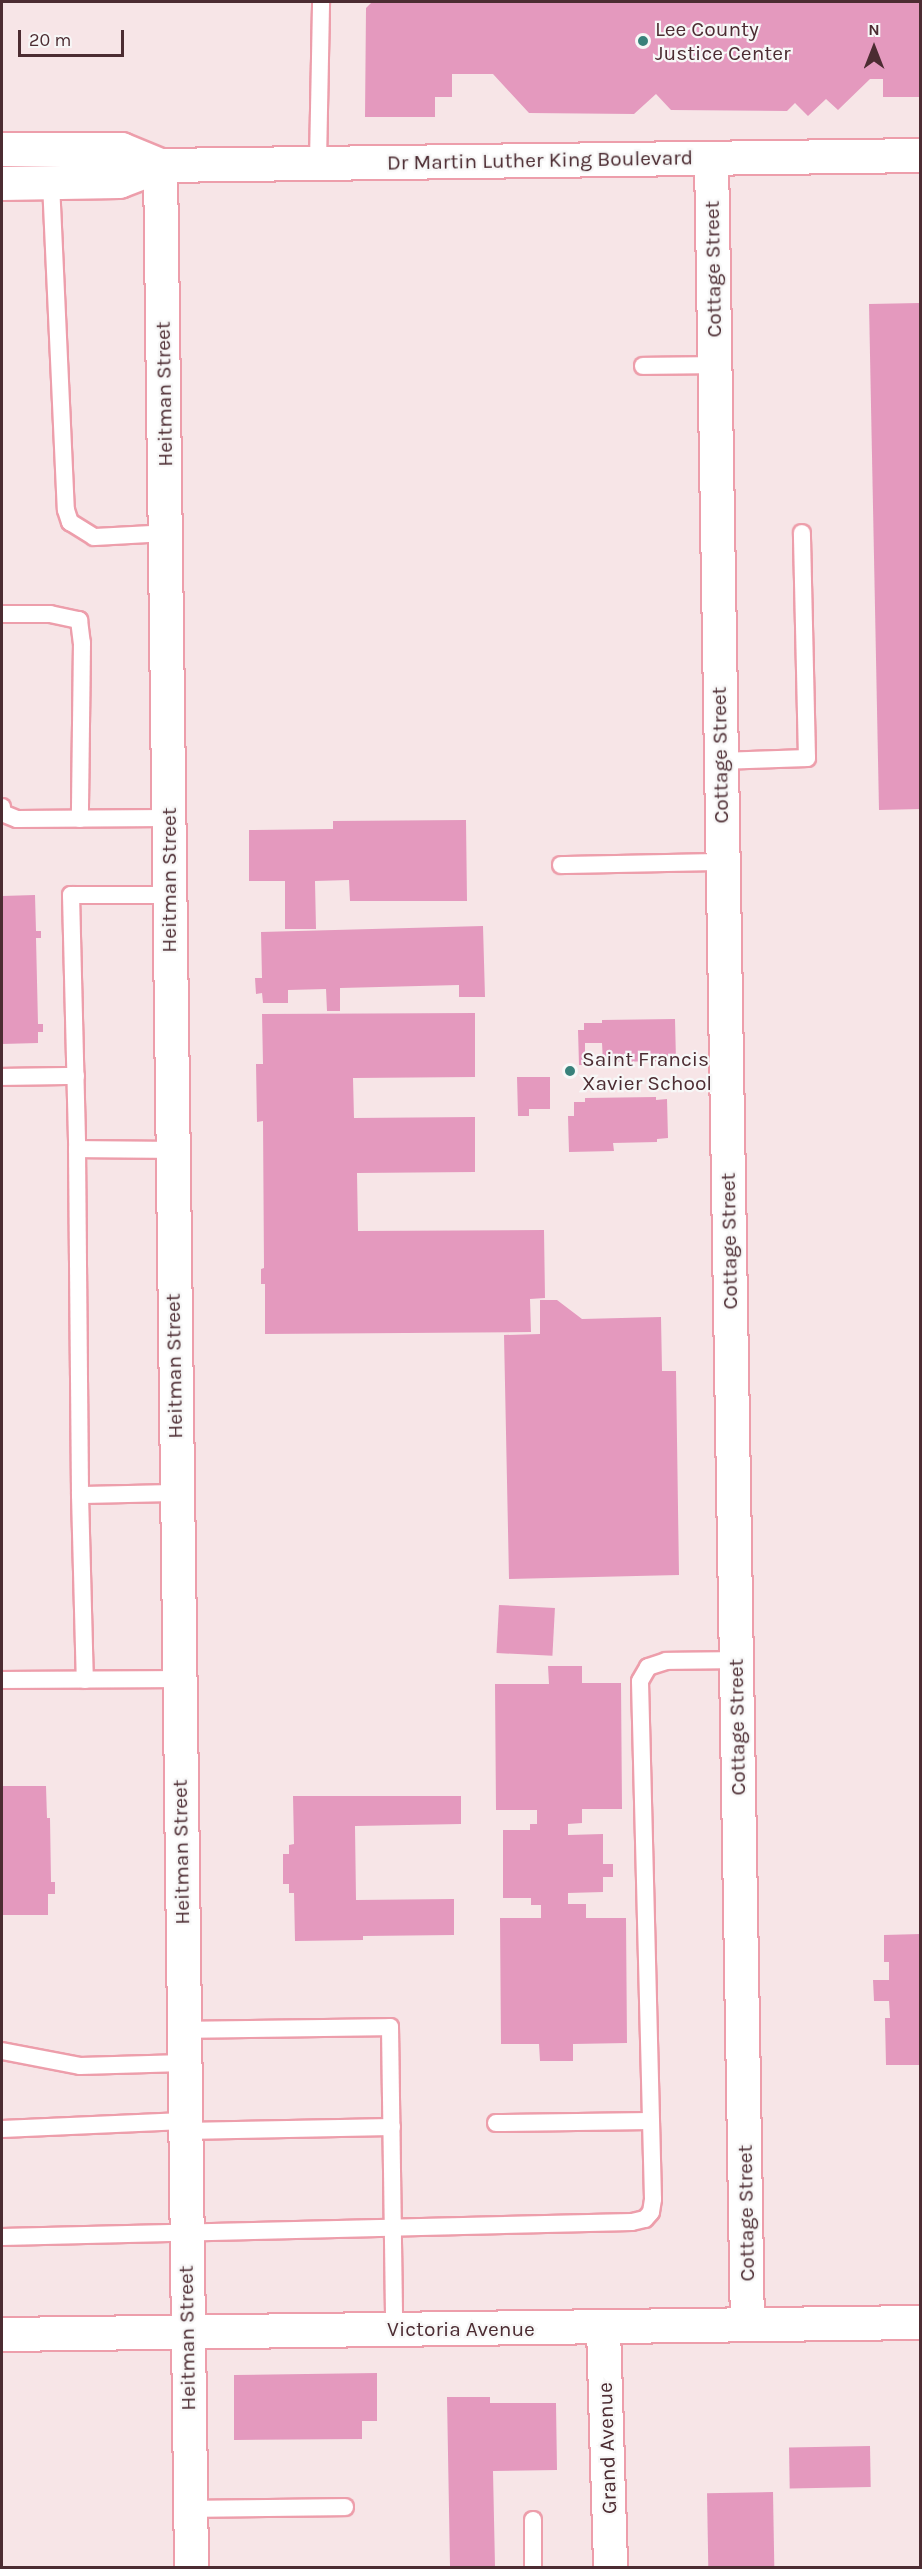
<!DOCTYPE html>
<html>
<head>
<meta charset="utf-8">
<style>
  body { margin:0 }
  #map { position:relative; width:922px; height:2569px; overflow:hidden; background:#f7e5e7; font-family:Karla,sans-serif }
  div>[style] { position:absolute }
  .building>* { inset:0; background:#e499be; transform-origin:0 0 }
  .roads { filter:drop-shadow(2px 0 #ed9eab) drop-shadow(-2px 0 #ed9eab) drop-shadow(0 2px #ed9eab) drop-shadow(0 -2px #ed9eab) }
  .service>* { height:16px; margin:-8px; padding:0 8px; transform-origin:8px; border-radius:8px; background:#fff }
  .minor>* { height:33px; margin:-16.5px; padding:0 16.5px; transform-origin:16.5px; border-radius:16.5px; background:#fff }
  .tertiary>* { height:33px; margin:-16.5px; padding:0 16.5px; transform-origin:16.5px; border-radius:16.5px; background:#fff }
  .secondary>* { height:33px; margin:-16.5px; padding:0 16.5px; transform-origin:16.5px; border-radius:16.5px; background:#fff }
  .dots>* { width:16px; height:16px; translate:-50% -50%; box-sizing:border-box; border:3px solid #f7f7f7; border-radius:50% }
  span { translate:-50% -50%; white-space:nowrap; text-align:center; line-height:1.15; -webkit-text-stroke:4.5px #f7f7f7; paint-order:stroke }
  .poi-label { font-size:21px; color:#4c2c32 }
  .left { translate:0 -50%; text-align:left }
  .street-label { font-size:21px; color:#4c2c32 }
  .frame { position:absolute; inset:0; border:3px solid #4c2c32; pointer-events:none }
  .north { position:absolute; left:844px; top:18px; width:60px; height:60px; -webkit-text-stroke:4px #f7f7f7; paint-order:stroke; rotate:0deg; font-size:16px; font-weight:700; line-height:24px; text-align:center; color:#4c2c32 }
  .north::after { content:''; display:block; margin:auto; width:21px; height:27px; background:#4c2c32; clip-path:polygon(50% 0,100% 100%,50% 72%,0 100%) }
  .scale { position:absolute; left:18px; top:30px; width:106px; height:27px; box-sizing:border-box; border:3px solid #4c2c32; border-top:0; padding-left:8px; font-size:18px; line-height:21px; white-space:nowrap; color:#4c2c32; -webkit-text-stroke:4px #f7f7f7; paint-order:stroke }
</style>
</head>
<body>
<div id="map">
  <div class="building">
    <div style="clip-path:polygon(372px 2px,920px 2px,920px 97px,883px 97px,883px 79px,870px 79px,838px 110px,826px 99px,808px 116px,795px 103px,787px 111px,671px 110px,656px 94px,634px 114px,529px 113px,493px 74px,452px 74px,452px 97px,435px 97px,435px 117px,365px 117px,366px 8px)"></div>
    <div style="clip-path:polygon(920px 303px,920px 809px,879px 810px,869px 304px)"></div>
    <div style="clip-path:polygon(466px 820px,467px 901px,350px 901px,349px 880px,315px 881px,316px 929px,285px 929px,285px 881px,249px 881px,249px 830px,333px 829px,333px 821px)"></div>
    <div style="clip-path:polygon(35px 895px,36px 931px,41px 931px,41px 938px,36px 938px,38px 1024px,43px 1024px,43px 1032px,38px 1032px,38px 1043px,2px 1044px,2px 896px)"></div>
    <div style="clip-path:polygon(483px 926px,485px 997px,459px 997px,459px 985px,340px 988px,340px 1011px,327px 1011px,326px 989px,288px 990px,288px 1003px,263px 1003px,262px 993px,256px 994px,255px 978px,262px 978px,261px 932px)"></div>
    <div style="clip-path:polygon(475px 1013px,475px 1077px,353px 1078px,354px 1118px,475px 1117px,475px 1172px,357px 1173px,358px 1231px,544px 1230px,545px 1298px,530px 1299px,531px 1332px,265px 1334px,265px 1284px,261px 1284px,261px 1269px,264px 1268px,263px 1121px,257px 1122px,256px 1064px,263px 1064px,262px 1014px)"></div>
    <div style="clip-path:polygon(675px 1019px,676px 1061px,603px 1062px,602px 1043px,585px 1043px,585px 1065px,579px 1065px,578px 1030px,584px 1030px,584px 1023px,602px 1023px,602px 1020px)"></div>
    <div style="clip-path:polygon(517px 1077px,550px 1077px,550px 1109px,529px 1109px,529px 1116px,518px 1116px)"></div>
    <div style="clip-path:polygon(656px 1097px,656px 1100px,667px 1099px,668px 1138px,657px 1139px,657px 1142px,613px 1143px,614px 1151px,569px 1152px,568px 1116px,574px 1116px,574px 1102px,585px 1102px,585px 1098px)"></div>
    <div style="clip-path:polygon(540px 1300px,557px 1300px,582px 1319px,661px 1317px,662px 1371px,676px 1371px,679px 1575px,509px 1579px,504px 1335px,540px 1334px)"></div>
    <div style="left:499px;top:1605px;width:56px;height:48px;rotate:3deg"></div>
    <div style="clip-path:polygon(548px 1666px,582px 1666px,582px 1683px,621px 1683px,622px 1809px,582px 1809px,582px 1823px,568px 1824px,568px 1835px,603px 1834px,603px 1864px,613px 1864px,613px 1877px,603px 1877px,603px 1892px,568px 1893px,568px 1904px,586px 1904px,586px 1918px,626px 1918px,627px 2043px,573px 2044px,573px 2061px,540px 2061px,539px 2044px,501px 2044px,500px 1918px,541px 1918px,541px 1905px,531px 1905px,531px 1898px,503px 1898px,503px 1830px,530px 1830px,530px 1824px,537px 1824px,537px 1810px,496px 1810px,495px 1684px,549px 1684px)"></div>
    <div style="clip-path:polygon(2px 1786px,46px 1786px,47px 1818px,50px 1818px,51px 1882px,55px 1882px,55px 1894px,48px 1894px,48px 1915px,2px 1915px)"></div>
    <div style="clip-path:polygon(293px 1796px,461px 1796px,461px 1824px,355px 1826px,356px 1900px,454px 1899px,454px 1935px,363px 1936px,363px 1940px,295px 1941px,294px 1893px,289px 1893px,289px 1884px,283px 1884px,283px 1854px,289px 1854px,289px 1845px,294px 1844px)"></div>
    <div style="clip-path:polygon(920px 1934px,920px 2065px,886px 2065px,885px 2018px,890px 2018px,889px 2001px,874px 2001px,873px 1980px,889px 1980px,889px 1962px,884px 1962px,884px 1935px)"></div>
    <div style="clip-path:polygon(377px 2373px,377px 2421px,362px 2421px,362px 2439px,234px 2440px,234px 2375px)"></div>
    <div style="clip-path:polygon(447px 2397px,490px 2397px,490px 2403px,556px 2403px,557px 2470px,493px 2471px,495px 2566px,450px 2566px)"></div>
    <div style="left:870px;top:2446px;width:41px;height:81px;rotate:89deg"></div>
    <div style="left:773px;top:2492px;width:76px;height:66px;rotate:89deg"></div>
  </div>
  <div class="roads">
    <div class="service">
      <div style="left:318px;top:162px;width:160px;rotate:-88.9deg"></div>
      <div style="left:51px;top:183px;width:327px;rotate:87.4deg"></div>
      <div style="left:66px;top:510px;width:13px;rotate:72deg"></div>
      <div style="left:70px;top:522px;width:28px;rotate:32deg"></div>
      <div style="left:94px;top:537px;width:73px;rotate:-3.1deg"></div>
      <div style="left:643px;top:366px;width:71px;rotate:-0.8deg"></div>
      <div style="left:2px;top:614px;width:48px"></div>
      <div style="left:50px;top:614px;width:30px;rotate:12deg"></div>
      <div style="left:79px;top:620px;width:23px;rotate:83deg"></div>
      <div style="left:82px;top:643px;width:176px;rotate:90.7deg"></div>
      <div style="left:720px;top:761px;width:87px;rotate:-2deg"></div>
      <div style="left:807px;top:758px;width:225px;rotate:-91.3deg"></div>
      <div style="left:2px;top:807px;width:6px;rotate:90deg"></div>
      <div style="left:2px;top:813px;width:16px;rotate:22deg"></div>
      <div style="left:17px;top:819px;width:151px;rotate:-0.4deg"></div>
      <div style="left:561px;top:865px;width:161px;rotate:-1.1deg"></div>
      <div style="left:169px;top:895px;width:98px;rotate:180deg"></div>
      <div style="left:71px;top:895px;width:254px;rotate:88.6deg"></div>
      <div style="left:77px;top:1149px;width:95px;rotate:0.6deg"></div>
      <div style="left:2px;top:1077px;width:74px;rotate:-0.8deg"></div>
      <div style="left:77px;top:1149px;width:346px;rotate:89.5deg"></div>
      <div style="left:80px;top:1495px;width:96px;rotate:-1.2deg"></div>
      <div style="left:80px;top:1495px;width:185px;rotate:88.5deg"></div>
      <div style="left:2px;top:1680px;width:178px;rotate:-0.3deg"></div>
      <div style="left:183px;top:2030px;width:207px;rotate:-0.8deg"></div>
      <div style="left:390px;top:2027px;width:303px;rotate:89.2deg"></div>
      <div style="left:2px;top:2051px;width:79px;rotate:10.9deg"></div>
      <div style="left:80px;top:2066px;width:104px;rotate:-1.7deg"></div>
      <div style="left:496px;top:2123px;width:155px;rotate:-0.7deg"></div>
      <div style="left:2px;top:2129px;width:182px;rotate:-2.5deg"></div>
      <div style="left:184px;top:2131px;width:208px;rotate:-1.1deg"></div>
      <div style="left:2px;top:2237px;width:630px;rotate:-1.36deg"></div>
      <div style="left:632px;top:2222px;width:13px;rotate:-13deg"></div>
      <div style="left:645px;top:2219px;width:9px;rotate:-49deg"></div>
      <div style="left:651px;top:2212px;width:13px;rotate:-81deg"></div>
      <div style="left:653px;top:2199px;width:518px;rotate:-91.44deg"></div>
      <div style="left:640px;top:1681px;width:16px;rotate:-60deg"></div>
      <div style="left:648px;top:1667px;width:19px;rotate:-18deg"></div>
      <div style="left:666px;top:1661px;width:70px;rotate:-0.8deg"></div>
      <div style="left:190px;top:2509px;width:155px;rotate:-0.7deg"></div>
      <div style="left:533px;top:2520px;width:48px;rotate:90deg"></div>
    </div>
    <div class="minor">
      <div style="left:711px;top:158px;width:2166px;rotate:89.05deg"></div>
      <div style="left:160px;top:165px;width:2403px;rotate:89.26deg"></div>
      <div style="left:603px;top:2328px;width:240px;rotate:88.3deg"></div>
    </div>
    <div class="tertiary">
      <div style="left:2px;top:2334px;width:918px;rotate:-0.75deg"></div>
    </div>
    <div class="secondary">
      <div style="left:2px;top:149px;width:119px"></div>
      <div style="left:121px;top:149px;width:42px;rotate:22.3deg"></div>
      <div style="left:2px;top:183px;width:117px;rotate:-1deg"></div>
      <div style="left:119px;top:181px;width:44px;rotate:-21.3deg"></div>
      <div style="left:160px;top:165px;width:760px;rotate:-0.75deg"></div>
    </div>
  </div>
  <div class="dots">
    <div style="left:643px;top:41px;background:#38807a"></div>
    <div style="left:570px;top:1071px;background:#38807a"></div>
  </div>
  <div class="poi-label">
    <span class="left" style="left:655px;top:41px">Lee County<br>Justice Center</span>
    <span class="left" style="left:582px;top:1071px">Saint Francis<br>Xavier School</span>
  </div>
  <div class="street-label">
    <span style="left:540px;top:160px;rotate:-1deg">Dr Martin Luther King Boulevard</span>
    <span style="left:713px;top:269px;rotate:-91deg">Cottage Street</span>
    <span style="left:164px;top:394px;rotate:-91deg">Heitman Street</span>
    <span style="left:720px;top:755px;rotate:-91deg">Cottage Street</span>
    <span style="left:169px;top:880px;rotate:-90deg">Heitman Street</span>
    <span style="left:729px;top:1241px;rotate:-91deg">Cottage Street</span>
    <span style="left:174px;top:1366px;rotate:-91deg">Heitman Street</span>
    <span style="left:737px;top:1727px;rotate:-91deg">Cottage Street</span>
    <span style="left:181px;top:1852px;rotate:-91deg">Heitman Street</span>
    <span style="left:746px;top:2213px;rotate:-91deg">Cottage Street</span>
    <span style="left:461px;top:2329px">Victoria Avenue</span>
    <span style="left:187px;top:2338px;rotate:-91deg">Heitman Street</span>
    <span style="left:607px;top:2448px;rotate:-92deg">Grand Avenue</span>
  </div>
  <div class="frame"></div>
  <div class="north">N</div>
  <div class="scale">20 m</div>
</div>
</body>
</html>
